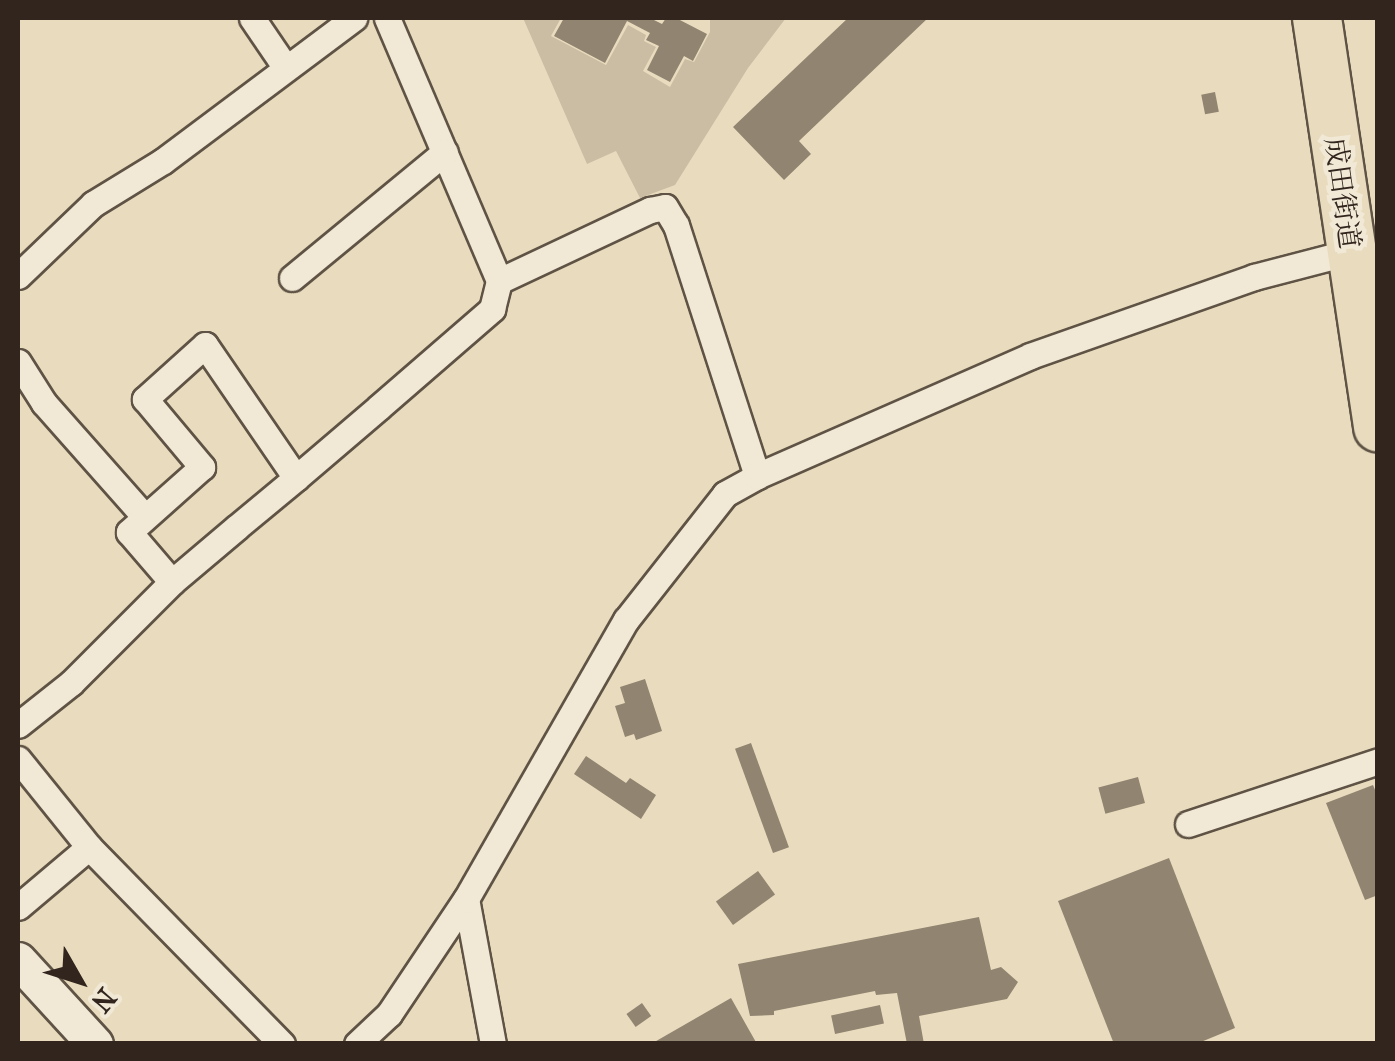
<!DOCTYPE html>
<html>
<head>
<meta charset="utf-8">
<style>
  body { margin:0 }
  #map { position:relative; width:1395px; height:1061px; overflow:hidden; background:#e9dcbe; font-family:"IM FELL French Canon","Noto Serif JP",serif }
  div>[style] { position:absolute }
  .green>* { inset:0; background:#cabda3 }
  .building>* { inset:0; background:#918471; transform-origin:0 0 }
  .roads { filter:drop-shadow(2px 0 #5f5345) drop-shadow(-2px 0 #5f5345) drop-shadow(0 2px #5f5345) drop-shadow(0 -2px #5f5345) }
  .street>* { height:25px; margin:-12.5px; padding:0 12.5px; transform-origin:12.5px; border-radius:12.5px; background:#f1e8d5 }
  .secondary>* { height:35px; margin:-17.5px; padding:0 17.5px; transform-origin:17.5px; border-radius:17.5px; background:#f1e8d5 }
  .highway>* { height:48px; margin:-24px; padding:0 24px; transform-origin:24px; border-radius:24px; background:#e9dcbe }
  span { translate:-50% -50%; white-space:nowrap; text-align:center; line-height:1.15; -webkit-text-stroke:9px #f1e8d5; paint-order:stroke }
  .street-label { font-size:28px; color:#31251d }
  .frame { position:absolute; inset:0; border:20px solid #31251d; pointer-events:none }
  .north { position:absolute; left:30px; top:931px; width:100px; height:100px; -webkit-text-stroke:8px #f1e8d5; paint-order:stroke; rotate:129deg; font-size:28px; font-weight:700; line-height:40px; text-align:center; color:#31251d }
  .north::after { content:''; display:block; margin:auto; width:35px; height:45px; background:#31251d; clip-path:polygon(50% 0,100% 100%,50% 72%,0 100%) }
</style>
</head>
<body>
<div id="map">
  <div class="green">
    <div style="clip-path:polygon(523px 18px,561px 18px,551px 36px,606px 65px,628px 25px,646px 35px,644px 41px,656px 47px,643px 71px,670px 87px,685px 59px,694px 62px,710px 32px,710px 18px,786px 18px,748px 68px,675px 185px,640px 198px,616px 151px,587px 164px)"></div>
  </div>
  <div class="building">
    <div style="clip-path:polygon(564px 18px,650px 18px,662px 24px,666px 18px,676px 18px,707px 34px,693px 61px,684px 56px,670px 82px,647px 70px,659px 46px,646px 40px,650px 33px,627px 21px,605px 63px,554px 36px)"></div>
    <div style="clip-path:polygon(848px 18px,928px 18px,799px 141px,811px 154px,784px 180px,733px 127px)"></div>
    <div style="left:1215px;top:92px;width:20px;height:14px;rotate:79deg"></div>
    <div style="clip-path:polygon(645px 679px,662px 731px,636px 740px,634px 734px,625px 737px,615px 706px,625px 703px,620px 687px)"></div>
    <div style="left:751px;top:743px;width:111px;height:17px;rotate:70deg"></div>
    <div style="clip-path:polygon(586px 756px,626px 783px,630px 778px,656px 795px,641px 819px,574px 774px)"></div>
    <div style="left:1138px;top:777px;width:27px;height:41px;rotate:75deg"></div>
    <div style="clip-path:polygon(1373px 785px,1378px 797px,1378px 895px,1365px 900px,1326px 803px)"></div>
    <div style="clip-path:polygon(1169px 858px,1235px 1028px,1196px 1044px,1114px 1044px,1058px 901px)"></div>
    <div style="left:758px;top:871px;width:29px;height:52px;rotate:54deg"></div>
    <div style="clip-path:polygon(979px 917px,991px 970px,1001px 967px,1018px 982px,1007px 999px,919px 1016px,924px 1044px,907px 1044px,897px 993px,876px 995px,875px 991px,774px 1011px,774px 1015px,750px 1016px,738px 964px)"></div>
    <div style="clip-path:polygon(731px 998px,757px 1044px,651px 1044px)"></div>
    <div style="left:642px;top:1003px;width:16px;height:19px;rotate:55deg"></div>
    <div style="left:880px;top:1005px;width:19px;height:50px;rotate:78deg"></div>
  </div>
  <div class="roads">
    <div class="street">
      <div style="left:252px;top:18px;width:60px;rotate:55.8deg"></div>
      <div style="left:387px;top:18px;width:286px;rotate:66.9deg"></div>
      <div style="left:18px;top:276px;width:104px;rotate:-43.8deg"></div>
      <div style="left:93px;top:204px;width:82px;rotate:-31.6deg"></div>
      <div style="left:163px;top:161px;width:239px;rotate:-36.8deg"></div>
      <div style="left:292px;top:278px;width:198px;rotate:-39.5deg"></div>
      <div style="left:18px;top:362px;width:49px;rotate:57.6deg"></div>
      <div style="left:44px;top:403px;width:152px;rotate:48.5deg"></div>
      <div style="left:296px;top:478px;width:161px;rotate:-124.4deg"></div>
      <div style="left:205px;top:345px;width:81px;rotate:138deg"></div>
      <div style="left:145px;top:399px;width:89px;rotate:50deg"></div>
      <div style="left:202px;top:467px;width:98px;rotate:138.3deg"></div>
      <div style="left:129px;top:532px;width:66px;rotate:49.3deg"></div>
      <div style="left:172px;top:582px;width:85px;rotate:-40.2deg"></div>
      <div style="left:237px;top:527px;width:77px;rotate:-39.7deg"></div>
      <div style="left:296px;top:478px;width:109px;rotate:-40.5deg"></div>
      <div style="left:379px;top:407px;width:150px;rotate:-40.9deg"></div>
      <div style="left:492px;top:309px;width:29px;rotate:-76deg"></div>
      <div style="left:499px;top:281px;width:167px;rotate:-25.2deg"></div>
      <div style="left:650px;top:210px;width:15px;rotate:-11deg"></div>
      <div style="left:665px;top:207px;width:21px;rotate:59deg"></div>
      <div style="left:676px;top:225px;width:264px;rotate:72.1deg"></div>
      <div style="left:18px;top:725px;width:68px;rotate:-38.4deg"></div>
      <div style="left:71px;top:683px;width:143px;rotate:-45deg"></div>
      <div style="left:18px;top:759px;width:113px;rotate:51.1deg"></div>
      <div style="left:89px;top:847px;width:276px;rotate:45.6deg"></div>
      <div style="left:1188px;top:824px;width:200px;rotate:-18.3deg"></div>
      <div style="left:18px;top:907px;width:93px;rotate:-40.2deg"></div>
      <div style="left:357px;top:1044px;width:44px;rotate:-43.2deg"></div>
      <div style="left:389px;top:1014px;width:138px;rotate:-56.2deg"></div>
      <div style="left:493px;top:1044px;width:147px;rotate:-100.5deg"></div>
      <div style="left:466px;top:899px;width:322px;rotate:-60.2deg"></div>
      <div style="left:626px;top:620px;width:160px;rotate:-51.8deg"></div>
      <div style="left:725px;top:494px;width:37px;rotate:-29deg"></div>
      <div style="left:757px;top:476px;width:298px;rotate:-23.7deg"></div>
      <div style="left:1030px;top:356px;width:238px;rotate:-19.4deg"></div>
      <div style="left:1254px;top:277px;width:99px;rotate:-14.6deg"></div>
    </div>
    <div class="secondary">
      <div style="left:18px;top:960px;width:114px;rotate:47.5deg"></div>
    </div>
    <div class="highway">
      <div style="left:1317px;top:18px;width:414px;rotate:81.5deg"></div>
    </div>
  </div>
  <div class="street-label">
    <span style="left:1342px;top:193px;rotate:82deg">成田街道</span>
  </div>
  <div class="frame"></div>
  <div class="north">N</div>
</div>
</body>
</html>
